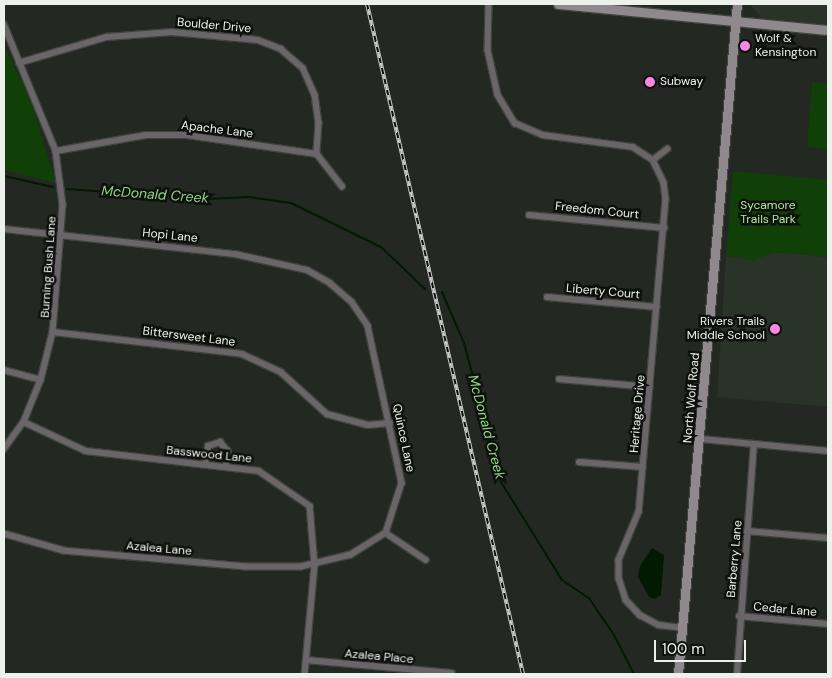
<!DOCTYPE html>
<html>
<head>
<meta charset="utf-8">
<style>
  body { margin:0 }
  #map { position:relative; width:832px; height:678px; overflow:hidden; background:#232822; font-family:"DM Sans",sans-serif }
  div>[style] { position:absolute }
  .built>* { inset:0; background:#293328 }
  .green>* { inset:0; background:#113f08 }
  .water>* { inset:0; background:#021a00 }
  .stream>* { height:2px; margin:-1px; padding:0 1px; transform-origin:1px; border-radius:1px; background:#021a00 }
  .roads { filter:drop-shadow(1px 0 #3f443e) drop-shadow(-1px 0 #3f443e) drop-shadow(0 1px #3f443e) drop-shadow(0 -1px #3f443e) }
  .minor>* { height:5.5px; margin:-2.75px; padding:0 2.75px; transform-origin:2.75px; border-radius:2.75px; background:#696568 }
  .secondary>* { height:9px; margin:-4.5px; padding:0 4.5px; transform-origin:4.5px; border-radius:4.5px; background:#8f898d }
  .rail>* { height:4px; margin-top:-2px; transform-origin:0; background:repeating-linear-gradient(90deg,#0e100d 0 5.5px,#c9cdc8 0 11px); box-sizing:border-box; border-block:1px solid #c9cdc8 }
  .dots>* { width:14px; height:14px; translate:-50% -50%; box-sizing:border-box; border:2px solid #0e100d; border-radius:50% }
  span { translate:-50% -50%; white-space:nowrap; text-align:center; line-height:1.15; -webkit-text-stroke:5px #0e100d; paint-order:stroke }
  .street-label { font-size:12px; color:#edf1ec }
  .poi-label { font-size:12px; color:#edf1ec }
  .left { translate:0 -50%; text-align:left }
  .right { translate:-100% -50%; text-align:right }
  .park-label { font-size:12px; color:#a7ed9a }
  .water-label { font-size:14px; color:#90d583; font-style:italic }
  .frame { position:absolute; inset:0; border:5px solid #edf1ec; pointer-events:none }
  .scale { position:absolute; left:654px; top:640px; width:92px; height:22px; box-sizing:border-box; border:2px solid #edf1ec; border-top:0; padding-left:6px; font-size:15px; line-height:18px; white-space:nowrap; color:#edf1ec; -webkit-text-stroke:4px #0e100d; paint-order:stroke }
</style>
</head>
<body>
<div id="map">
  <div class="built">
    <div style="clip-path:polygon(749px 4px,828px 4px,828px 25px,762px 18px)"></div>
    <div style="clip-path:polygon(774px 252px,828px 257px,828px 407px,717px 397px,726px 256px,752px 260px)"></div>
  </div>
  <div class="green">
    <div style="clip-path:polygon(4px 45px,29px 96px,56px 183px,4px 170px)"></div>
    <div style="clip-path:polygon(812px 82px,828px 83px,828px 149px,807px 147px)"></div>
    <div style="clip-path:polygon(733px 171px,827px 180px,828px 172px,828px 257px,774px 252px,752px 260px,726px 256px)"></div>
  </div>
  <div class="water">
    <div style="clip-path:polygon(652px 548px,664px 555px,661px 595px,655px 599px,649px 597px,638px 577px,640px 566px)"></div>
  </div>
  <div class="stream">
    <div style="left:4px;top:176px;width:50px;rotate:12.7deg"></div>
    <div style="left:67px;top:189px;width:139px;rotate:4.1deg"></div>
    <div style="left:206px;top:199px;width:43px;rotate:-2.7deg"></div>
    <div style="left:249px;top:197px;width:42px;rotate:8.1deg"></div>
    <div style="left:291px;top:203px;width:100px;rotate:26.1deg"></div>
    <div style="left:381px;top:247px;width:61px;rotate:43.7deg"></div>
    <div style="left:442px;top:292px;width:56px;rotate:66.7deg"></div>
    <div style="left:464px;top:343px;width:144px;rotate:75.1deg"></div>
    <div style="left:501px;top:482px;width:115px;rotate:58.1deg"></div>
    <div style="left:562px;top:580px;width:32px;rotate:34deg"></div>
    <div style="left:589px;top:598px;width:45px;rotate:56deg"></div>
    <div style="left:614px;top:635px;width:44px;rotate:62.9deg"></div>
  </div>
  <div class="roads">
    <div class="minor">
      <div style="left:489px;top:4px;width:46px;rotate:91.2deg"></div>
      <div style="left:488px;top:50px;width:46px;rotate:77.5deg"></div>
      <div style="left:498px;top:95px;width:33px;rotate:59deg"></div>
      <div style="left:515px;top:123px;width:30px;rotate:23deg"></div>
      <div style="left:543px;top:135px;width:91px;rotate:7.6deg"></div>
      <div style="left:633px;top:147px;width:24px;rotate:33deg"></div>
      <div style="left:653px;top:160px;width:25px;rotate:64deg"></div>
      <div style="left:664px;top:183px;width:16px;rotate:83deg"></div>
      <div style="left:666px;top:199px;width:314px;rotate:94.9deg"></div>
      <div style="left:639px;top:512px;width:52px;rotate:112.6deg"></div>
      <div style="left:619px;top:560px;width:18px;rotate:90deg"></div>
      <div style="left:619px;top:578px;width:23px;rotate:72deg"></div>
      <div style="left:626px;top:600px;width:21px;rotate:47deg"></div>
      <div style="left:640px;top:615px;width:21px;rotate:28deg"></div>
      <div style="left:659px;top:625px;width:23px;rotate:7deg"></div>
      <div style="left:4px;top:24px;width:137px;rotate:67.7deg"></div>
      <div style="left:56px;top:151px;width:54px;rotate:82.6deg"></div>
      <div style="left:63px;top:205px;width:127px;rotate:94.5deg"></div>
      <div style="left:53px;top:332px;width:49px;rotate:104deg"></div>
      <div style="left:41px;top:380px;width:45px;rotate:112deg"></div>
      <div style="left:24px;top:422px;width:34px;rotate:126deg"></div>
      <div style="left:19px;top:63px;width:92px;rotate:-16.5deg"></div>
      <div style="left:107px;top:37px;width:65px;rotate:-4.4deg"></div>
      <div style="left:172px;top:32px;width:86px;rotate:5.3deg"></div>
      <div style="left:258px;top:40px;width:25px;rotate:21deg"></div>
      <div style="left:281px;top:49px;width:29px;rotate:41deg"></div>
      <div style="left:303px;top:68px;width:30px;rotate:66deg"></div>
      <div style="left:315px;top:95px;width:28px;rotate:82deg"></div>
      <div style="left:319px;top:123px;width:31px;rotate:94deg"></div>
      <div style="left:317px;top:154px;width:41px;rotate:52deg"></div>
      <div style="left:56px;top:151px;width:91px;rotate:-10.1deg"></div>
      <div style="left:146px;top:135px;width:41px"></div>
      <div style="left:187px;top:135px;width:131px;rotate:8.3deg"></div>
      <div style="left:653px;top:160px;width:18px;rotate:-38deg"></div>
      <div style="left:529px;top:215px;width:136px;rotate:5.5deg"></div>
      <div style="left:4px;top:229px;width:232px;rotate:6.2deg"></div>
      <div style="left:235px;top:254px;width:74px;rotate:12.5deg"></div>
      <div style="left:307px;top:270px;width:26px;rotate:29deg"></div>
      <div style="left:330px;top:283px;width:29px;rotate:41deg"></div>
      <div style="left:352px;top:302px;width:29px;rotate:56deg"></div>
      <div style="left:368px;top:326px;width:161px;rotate:77.8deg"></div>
      <div style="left:402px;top:483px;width:52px;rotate:107.7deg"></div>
      <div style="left:386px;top:533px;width:41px;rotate:147.8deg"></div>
      <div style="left:351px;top:555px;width:51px;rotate:166.5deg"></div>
      <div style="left:301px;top:567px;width:55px;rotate:180deg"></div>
      <div style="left:246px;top:567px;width:183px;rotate:-175deg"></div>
      <div style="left:64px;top:551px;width:62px;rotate:-164.2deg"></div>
      <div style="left:547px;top:297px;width:110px;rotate:5.2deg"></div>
      <div style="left:53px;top:332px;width:190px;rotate:6.6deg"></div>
      <div style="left:242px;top:354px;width:43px;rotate:24.8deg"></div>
      <div style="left:281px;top:372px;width:62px;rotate:42.4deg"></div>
      <div style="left:327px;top:414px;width:42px;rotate:15deg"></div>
      <div style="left:368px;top:425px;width:22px;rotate:-5deg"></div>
      <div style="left:4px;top:370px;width:38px;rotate:15deg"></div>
      <div style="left:559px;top:379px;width:91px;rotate:5deg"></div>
      <div style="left:24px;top:422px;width:68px;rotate:25.1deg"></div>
      <div style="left:86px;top:451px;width:174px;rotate:6.6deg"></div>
      <div style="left:259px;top:471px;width:62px;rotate:34.5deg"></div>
      <div style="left:310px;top:506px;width:59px;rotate:85.2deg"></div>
      <div style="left:315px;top:565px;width:109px;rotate:95.2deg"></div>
      <div style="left:701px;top:439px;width:128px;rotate:5.4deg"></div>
      <div style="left:579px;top:462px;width:64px;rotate:4.5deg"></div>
      <div style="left:205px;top:465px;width:19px;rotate:-81deg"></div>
      <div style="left:208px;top:446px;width:13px;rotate:-18deg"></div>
      <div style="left:220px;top:442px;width:12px;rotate:48deg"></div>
      <div style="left:228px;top:451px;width:16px;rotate:97deg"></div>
      <div style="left:747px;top:531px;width:81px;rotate:4.9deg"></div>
      <div style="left:386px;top:533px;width:48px;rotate:34deg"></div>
      <div style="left:739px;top:616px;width:89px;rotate:5.1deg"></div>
      <div style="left:306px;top:660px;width:146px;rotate:5.1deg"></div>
      <div style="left:737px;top:674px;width:230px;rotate:-85.8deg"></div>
    </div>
    <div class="secondary">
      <div style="left:558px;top:4px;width:271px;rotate:5.5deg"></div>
      <div style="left:678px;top:674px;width:673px;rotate:-84.97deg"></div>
    </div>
  </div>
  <div class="rail">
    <div style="left:367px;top:4px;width:688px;rotate:76.89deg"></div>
  </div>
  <div class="dots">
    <div style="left:745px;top:46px;background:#fd86e1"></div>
    <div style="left:650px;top:82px;background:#fd86e1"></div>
    <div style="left:775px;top:329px;background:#fd86e1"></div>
  </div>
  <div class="street-label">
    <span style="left:214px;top:26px;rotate:5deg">Boulder Drive</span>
    <span style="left:217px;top:130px;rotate:7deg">Apache Lane</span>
    <span style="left:597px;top:211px;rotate:6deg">Freedom Court</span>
    <span style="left:170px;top:236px;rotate:6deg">Hopi Lane</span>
    <span style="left:49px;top:267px;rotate:-86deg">Burning Bush Lane</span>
    <span style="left:603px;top:292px;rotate:5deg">Liberty Court</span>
    <span style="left:189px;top:337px;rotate:7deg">Bittersweet Lane</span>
    <span style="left:692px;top:398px;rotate:-85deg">North Wolf Road</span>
    <span style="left:638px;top:414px;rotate:-85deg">Heritage Drive</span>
    <span style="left:403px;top:438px;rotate:78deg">Quince Lane</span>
    <span style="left:209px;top:455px;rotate:6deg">Basswood Lane</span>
    <span style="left:159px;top:549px;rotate:5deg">Azalea Lane</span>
    <span style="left:735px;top:559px;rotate:-85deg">Barberry Lane</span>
    <span style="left:785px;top:610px;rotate:5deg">Cedar Lane</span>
    <span style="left:379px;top:657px;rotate:5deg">Azalea Place</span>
  </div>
  <div class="poi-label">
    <span class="left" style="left:755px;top:46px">Wolf &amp;<br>Kensington</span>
    <span class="left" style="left:660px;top:82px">Subway</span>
    <span class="right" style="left:765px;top:329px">Rivers Trails<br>Middle School</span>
  </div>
  <div class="park-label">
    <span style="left:768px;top:213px">Sycamore<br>Trails Park</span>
  </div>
  <div class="water-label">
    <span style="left:155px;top:194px;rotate:4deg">McDonald Creek</span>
    <span style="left:487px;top:427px;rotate:75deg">McDonald Creek</span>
  </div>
  <div class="frame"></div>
  <div class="scale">100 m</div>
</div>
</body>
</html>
